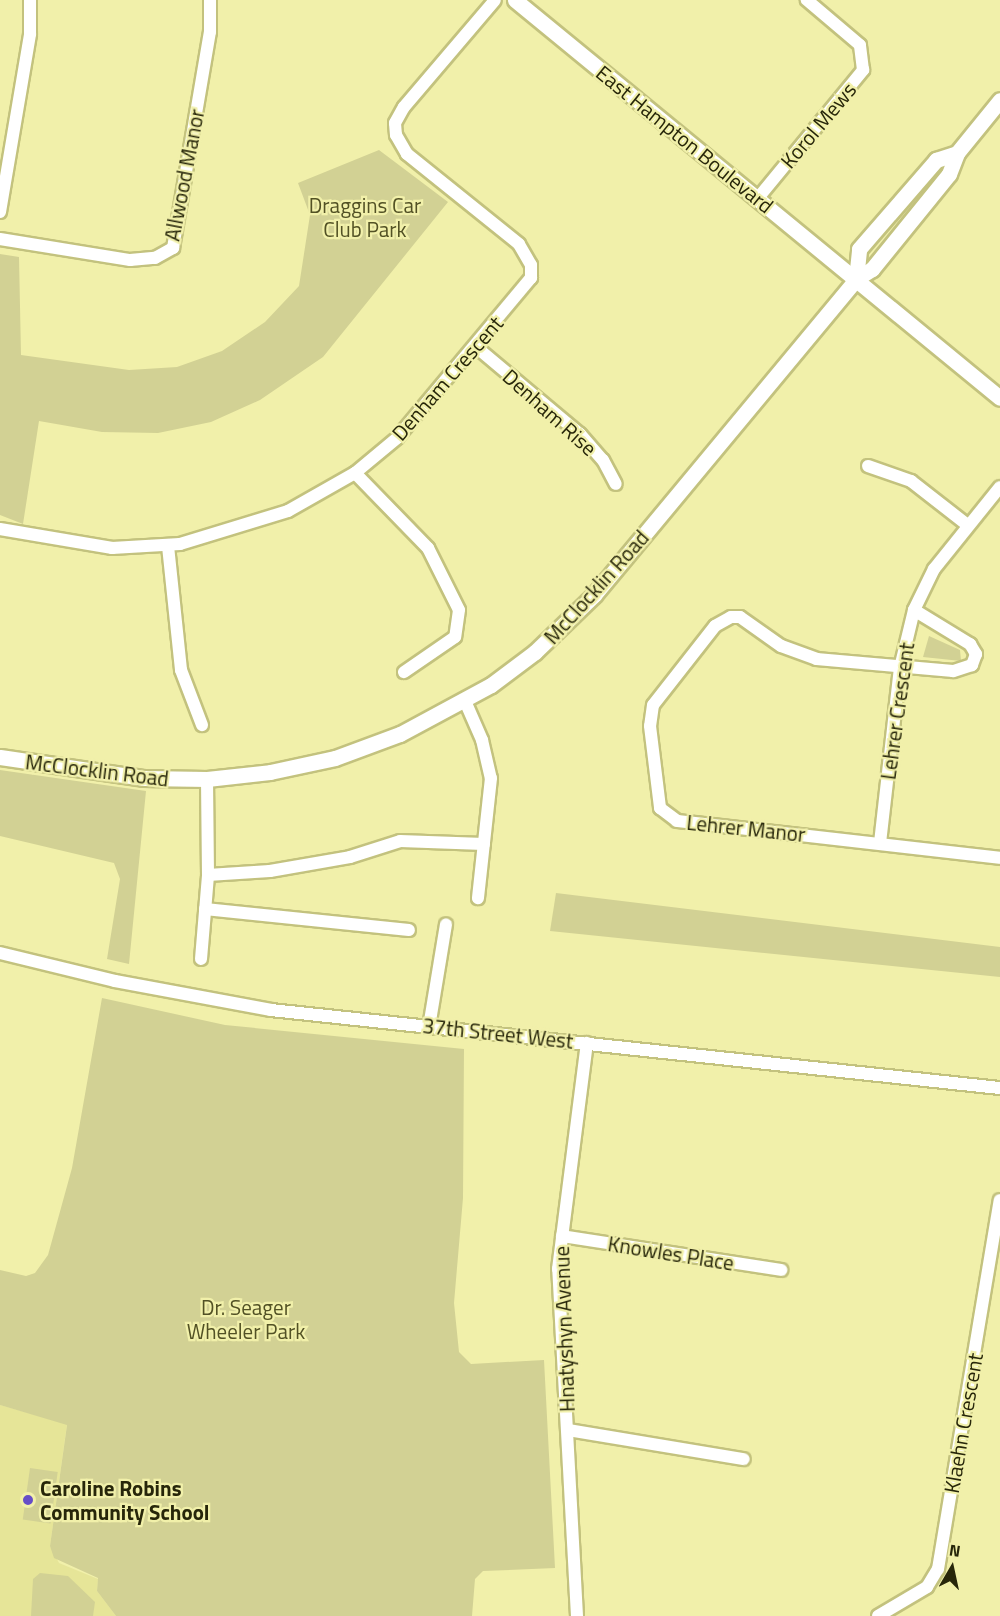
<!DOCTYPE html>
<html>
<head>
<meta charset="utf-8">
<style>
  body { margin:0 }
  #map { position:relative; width:1000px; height:1616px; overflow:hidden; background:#f1f0aa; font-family:"Titillium Web",sans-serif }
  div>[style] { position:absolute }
  .built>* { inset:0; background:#e6e598 }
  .green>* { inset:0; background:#d2d194; transform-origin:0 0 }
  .roads { filter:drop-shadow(2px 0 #c3c27e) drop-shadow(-2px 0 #c3c27e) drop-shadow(0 2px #c3c27e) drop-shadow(0 -2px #c3c27e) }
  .minor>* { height:12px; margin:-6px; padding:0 6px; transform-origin:6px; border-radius:6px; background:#fff }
  .tertiary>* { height:15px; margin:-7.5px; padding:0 7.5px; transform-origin:7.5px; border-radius:7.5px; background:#fff }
  .dots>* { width:16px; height:16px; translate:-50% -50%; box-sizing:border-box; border:3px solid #f1f0aa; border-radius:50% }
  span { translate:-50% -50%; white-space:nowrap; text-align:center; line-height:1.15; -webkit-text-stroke:4.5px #f1f0aa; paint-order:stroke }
  .street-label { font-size:21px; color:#27260a }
  .park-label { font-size:21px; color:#525125 }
  .poi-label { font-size:21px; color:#27260a; font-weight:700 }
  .left { translate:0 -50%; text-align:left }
  .north { position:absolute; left:922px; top:1538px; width:60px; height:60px; -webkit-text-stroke:4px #f1f0aa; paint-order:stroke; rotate:9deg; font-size:16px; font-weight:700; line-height:24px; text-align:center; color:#27260a }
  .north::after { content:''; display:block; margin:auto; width:21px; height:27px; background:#27260a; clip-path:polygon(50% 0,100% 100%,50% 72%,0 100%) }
</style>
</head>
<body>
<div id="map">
  <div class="built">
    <div style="clip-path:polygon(0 1405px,67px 1424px,50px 1546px,59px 1563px,98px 1579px,97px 1591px,116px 1616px,0 1616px)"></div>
  </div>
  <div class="green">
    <div style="clip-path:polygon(379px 150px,448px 202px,323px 357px,260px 400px,211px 422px,158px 433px,102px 432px,39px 421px,23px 524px,0 515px,0 254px,19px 257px,21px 355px,129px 370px,177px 367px,222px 351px,265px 322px,299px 286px,310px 215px,298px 183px)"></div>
    <div style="clip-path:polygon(929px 636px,960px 650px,961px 661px,923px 657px)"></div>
    <div style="clip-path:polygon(0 770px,146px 791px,129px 964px,107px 959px,120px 879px,114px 863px,0 836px)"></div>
    <div style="clip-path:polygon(556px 893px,1000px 947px,1000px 977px,550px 931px)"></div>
    <div style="clip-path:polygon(102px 998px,225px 1025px,464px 1049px,463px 1198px,454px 1303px,459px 1352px,471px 1364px,544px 1360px,555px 1568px,483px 1571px,475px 1579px,472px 1616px,116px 1616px,97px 1591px,98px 1578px,54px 1558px,50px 1546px,67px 1425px,0 1405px,0 1270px,26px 1276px,35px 1273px,48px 1255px,72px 1168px)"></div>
    <div style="left:30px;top:1468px;width:28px;height:52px;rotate:8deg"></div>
    <div style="clip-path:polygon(40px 1573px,68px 1576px,95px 1602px,93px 1616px,31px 1616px,33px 1579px)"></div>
  </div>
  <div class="roads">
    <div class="minor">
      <div style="left:758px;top:198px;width:166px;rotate:-50.6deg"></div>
      <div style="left:863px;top:70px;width:25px;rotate:-97deg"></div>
      <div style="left:860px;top:45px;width:70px;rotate:-139.7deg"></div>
      <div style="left:0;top:212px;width:181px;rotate:-80.4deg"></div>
      <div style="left:30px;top:34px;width:34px;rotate:-90deg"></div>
      <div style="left:0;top:239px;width:132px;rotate:9.2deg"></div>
      <div style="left:130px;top:260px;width:25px;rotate:-5deg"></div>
      <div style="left:155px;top:258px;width:21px;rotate:-29deg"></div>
      <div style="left:173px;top:248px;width:219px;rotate:-80.3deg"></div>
      <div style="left:210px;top:32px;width:32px;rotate:-90deg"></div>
      <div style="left:475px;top:346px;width:137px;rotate:40deg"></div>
      <div style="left:580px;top:434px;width:35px;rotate:49deg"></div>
      <div style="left:603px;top:460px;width:27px;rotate:62deg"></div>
      <div style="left:868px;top:466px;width:46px;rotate:19.2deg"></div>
      <div style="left:911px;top:481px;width:70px;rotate:38deg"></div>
      <div style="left:355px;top:473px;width:105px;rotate:45.8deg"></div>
      <div style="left:428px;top:548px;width:69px;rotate:63.4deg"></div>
      <div style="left:459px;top:610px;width:27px;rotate:98deg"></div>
      <div style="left:455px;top:637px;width:62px;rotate:145.5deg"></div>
      <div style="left:0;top:529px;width:114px;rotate:9.6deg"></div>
      <div style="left:112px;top:548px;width:68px;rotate:-3.4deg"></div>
      <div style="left:180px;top:544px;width:113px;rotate:-17deg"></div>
      <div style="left:288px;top:511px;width:77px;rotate:-29.6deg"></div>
      <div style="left:355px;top:473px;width:55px;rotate:-39.8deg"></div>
      <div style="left:397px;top:438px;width:209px;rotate:-50.1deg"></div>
      <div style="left:531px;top:278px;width:13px;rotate:-90deg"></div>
      <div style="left:531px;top:265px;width:24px;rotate:-120deg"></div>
      <div style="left:519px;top:244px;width:144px;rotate:-141.2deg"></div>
      <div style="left:407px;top:154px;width:22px;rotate:-120deg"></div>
      <div style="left:396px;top:135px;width:12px;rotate:-95deg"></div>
      <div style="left:395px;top:123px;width:18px;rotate:-61deg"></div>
      <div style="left:404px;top:107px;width:140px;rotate:-49.6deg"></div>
      <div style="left:168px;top:546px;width:125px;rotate:84deg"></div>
      <div style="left:181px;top:670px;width:59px;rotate:69.1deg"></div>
      <div style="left:914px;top:610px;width:66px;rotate:31.3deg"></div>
      <div style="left:970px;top:644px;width:12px;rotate:59deg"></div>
      <div style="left:976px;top:654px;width:12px;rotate:110deg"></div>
      <div style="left:972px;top:665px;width:20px;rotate:162deg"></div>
      <div style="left:953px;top:671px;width:137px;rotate:-175deg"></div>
      <div style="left:817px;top:659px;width:38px;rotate:-160deg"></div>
      <div style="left:781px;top:646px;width:50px;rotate:-144.7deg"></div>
      <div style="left:740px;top:617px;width:9px;rotate:180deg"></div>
      <div style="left:731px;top:617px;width:18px;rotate:151deg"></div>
      <div style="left:715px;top:626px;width:100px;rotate:128.1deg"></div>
      <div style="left:653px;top:705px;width:21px;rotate:98deg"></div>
      <div style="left:650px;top:726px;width:83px;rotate:83deg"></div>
      <div style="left:660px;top:808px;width:21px;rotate:37deg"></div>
      <div style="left:677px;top:821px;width:325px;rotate:6.5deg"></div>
      <div style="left:465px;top:701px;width:43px;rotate:66.4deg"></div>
      <div style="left:482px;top:740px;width:39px;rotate:77deg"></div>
      <div style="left:491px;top:778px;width:121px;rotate:96.2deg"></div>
      <div style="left:880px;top:843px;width:176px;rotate:-83.5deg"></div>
      <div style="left:900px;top:668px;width:60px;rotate:-76.4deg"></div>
      <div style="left:914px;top:610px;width:46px;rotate:-64deg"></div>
      <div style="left:934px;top:569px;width:105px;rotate:-51.2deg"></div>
      <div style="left:208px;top:875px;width:62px;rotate:-3.7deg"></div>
      <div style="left:270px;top:871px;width:81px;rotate:-9.9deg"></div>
      <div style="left:350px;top:857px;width:52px;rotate:-17.7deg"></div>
      <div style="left:400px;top:841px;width:84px;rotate:2deg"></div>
      <div style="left:205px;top:909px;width:205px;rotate:5.9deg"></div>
      <div style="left:0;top:953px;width:118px;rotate:13.7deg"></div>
      <div style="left:115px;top:981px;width:159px;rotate:10.5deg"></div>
      <div style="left:271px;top:1010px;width:733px;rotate:6.11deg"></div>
      <div style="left:201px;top:959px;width:84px;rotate:-85.2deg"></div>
      <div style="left:208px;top:875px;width:96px;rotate:-90.6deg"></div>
      <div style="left:429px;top:1027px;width:104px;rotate:-80.6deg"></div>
      <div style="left:562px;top:1236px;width:222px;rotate:8.8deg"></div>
      <div style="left:568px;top:1430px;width:178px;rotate:9.4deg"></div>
      <div style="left:577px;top:1616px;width:348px;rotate:-93.1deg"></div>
      <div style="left:558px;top:1269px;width:228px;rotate:-82.7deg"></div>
      <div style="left:878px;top:1616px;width:57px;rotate:-30.6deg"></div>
      <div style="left:927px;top:1587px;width:21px;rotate:-59deg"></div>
      <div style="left:938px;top:1569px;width:374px;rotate:-80.5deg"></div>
    </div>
    <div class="tertiary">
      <div style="left:515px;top:0;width:627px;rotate:39.37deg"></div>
      <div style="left:856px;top:279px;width:30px;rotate:-84deg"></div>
      <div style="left:859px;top:249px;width:118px;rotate:-49.1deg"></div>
      <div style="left:936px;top:160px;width:22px;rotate:-18deg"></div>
      <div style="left:0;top:757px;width:146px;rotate:8.3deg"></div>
      <div style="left:144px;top:778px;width:63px;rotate:0.9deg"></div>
      <div style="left:207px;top:779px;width:63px;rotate:-6.3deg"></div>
      <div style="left:270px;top:772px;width:66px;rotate:-12.2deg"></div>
      <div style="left:335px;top:758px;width:69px;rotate:-20.3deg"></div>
      <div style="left:400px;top:734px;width:103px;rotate:-28.3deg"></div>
      <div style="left:491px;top:685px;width:55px;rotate:-36.9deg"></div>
      <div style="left:535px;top:652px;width:82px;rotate:-44deg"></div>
      <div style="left:594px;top:595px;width:410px;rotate:-50.3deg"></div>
      <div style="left:856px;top:279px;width:19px;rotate:-32deg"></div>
      <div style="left:872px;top:269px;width:122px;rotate:-51deg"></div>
      <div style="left:949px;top:174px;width:22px;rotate:-69deg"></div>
      <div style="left:957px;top:153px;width:68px;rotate:-50.9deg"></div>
    </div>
  </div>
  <div class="dots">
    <div style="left:28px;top:1500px;background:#664ec7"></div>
  </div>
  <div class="street-label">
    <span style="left:818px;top:125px;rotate:-50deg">Korol Mews</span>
    <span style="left:685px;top:139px;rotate:39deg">East Hampton Boulevard</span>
    <span style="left:184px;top:175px;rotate:-79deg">Allwood Manor</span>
    <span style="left:447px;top:378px;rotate:-49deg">Denham Crescent</span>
    <span style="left:550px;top:412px;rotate:42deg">Denham Rise</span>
    <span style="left:596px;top:587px;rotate:-48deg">McClocklin Road</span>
    <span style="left:897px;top:711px;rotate:-82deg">Lehrer Crescent</span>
    <span style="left:97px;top:770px;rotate:7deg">McClocklin Road</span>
    <span style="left:746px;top:828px;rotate:6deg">Lehrer Manor</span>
    <span style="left:498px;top:1033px;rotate:6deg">37th Street West</span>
    <span style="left:671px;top:1253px;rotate:9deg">Knowles Place</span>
    <span style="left:564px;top:1329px;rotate:-92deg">Hnatyshyn Avenue</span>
    <span style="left:963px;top:1423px;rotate:-80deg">Klaehn Crescent</span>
  </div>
  <div class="park-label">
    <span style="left:365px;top:217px">Draggins Car<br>Club Park</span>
    <span style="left:246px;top:1319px">Dr. Seager<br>Wheeler Park</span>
  </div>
  <div class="poi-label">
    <span class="left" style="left:40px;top:1500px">Caroline Robins<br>Community School</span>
  </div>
  <div class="north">N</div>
</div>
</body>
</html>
